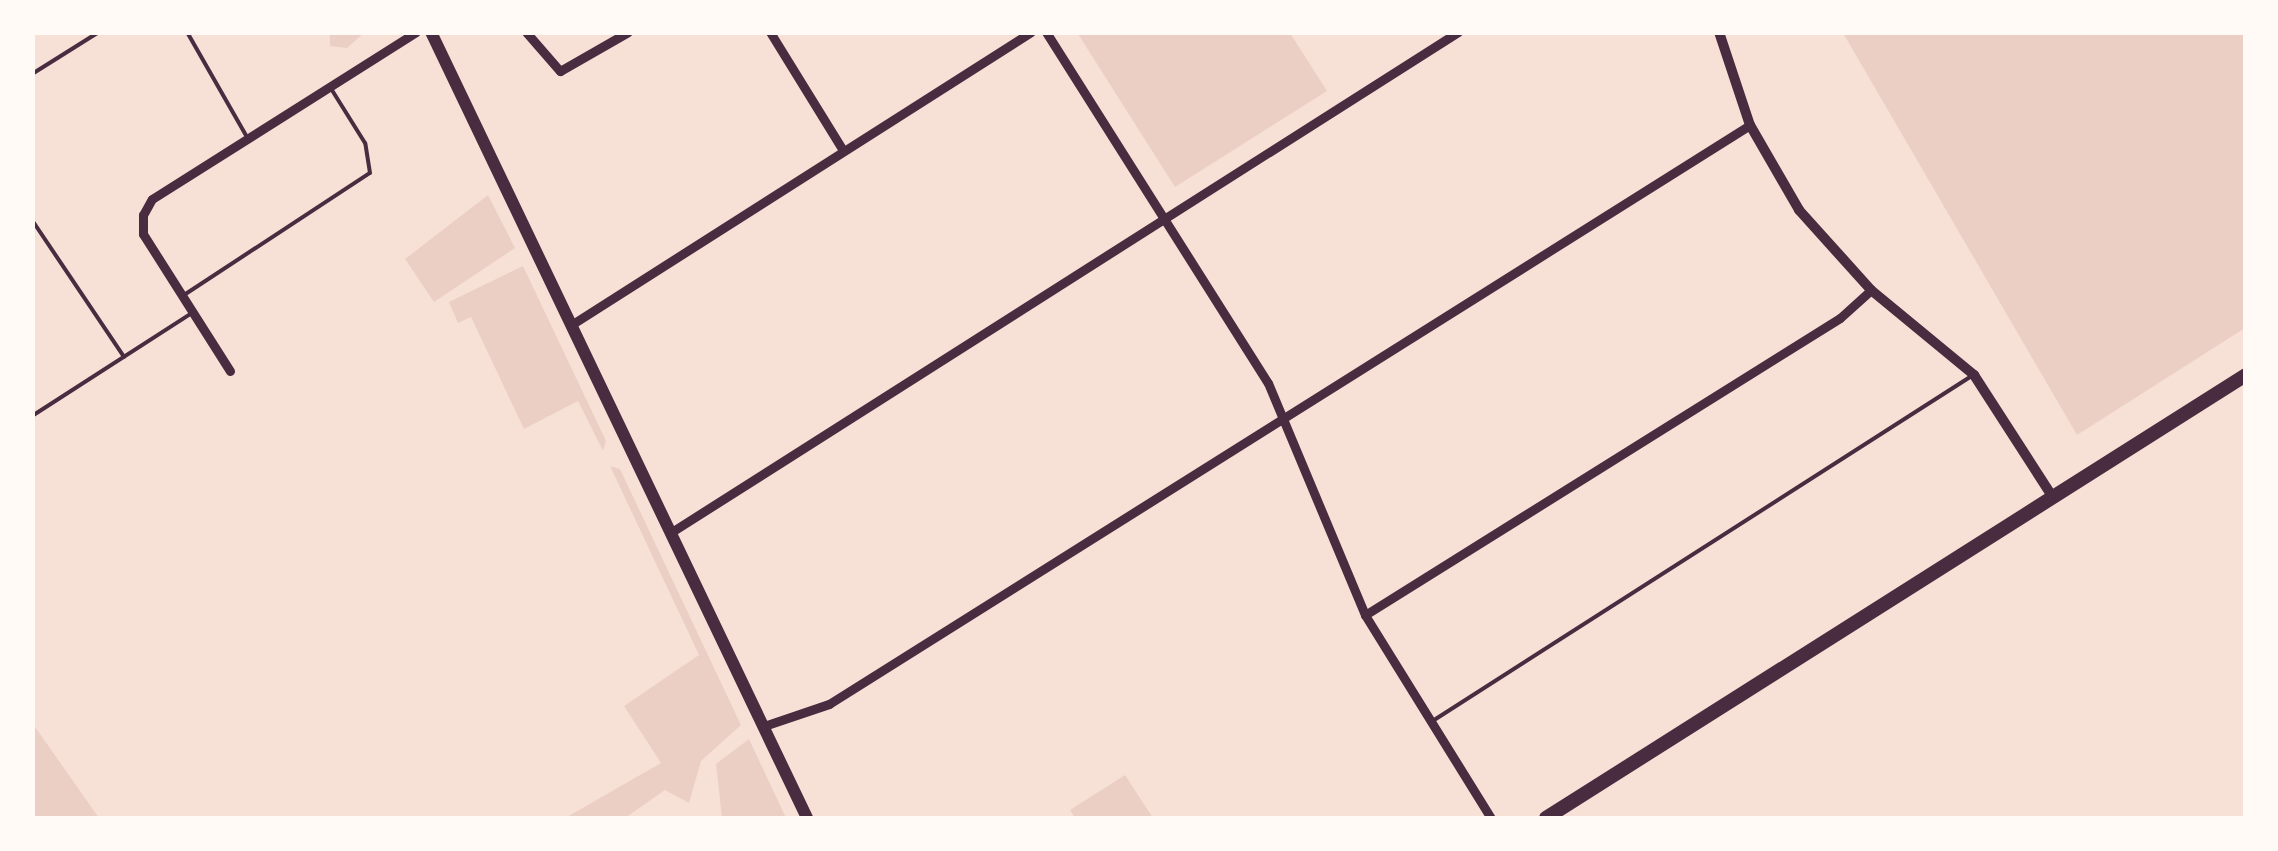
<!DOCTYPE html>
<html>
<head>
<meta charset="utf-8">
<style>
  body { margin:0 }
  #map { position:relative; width:2278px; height:851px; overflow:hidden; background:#f7e1d7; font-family:Karla,sans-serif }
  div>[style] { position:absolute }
  .green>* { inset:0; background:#ebcfc5 }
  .service>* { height:4px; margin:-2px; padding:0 2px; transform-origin:2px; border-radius:2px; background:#4a2c40 }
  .minor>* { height:9px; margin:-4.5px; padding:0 4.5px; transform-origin:4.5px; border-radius:4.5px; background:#4a2c40 }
  .tertiary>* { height:10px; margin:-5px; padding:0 5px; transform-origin:5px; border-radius:5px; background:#4a2c40 }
  .secondary>* { height:12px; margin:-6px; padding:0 6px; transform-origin:6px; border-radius:6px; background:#4a2c40 }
  .primary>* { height:14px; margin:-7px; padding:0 7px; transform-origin:7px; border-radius:7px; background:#4a2c40 }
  span { translate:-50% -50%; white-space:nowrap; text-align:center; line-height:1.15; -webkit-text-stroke:8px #fffaf5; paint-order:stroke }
  .frame { position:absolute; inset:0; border:35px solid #fffaf5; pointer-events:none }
</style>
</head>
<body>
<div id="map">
  <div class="green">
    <div style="clip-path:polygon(330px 32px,364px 32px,364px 33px,347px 48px,330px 46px)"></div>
    <div style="clip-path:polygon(1290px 33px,1327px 91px,1175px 187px,1078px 34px)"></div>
    <div style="clip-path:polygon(1843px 33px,2245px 33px,2245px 328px,2077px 435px)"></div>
    <div style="clip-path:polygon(488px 195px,515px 248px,434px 302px,405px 259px)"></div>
    <div style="clip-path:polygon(523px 266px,606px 441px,603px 451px,578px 401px,524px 429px,471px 317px,458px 323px,449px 302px)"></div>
    <div style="clip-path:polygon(610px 466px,620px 469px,741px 725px,701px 761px,689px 803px,665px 790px,625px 818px,565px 818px,661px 763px,624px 706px,699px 655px)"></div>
    <div style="clip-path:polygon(32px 724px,33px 724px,99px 818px,33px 818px)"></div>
    <div style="clip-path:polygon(749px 739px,786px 818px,722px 818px,716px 764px)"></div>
    <div style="clip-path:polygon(1125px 775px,1153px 818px,1075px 818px,1070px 810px)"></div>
  </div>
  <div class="service">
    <div style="left:187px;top:32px;width:121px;rotate:60.3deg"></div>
    <div style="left:32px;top:74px;width:79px;rotate:-32.1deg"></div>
    <div style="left:32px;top:220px;width:165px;rotate:56.1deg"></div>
    <div style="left:184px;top:295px;width:222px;rotate:-33.3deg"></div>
    <div style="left:370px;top:173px;width:30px;rotate:-99deg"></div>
    <div style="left:365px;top:143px;width:66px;rotate:-122deg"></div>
    <div style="left:32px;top:416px;width:190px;rotate:-32.8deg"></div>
    <div style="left:1431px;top:722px;width:640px;rotate:-32.62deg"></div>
  </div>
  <div class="minor">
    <div style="left:526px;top:32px;width:52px;rotate:48.9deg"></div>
    <div style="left:560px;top:71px;width:78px;rotate:-29.8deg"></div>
    <div style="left:770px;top:32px;width:139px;rotate:58.3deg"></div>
    <div style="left:1046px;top:32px;width:415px;rotate:57.7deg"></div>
    <div style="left:1268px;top:383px;width:251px;rotate:67.3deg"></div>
    <div style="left:1365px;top:615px;width:239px;rotate:58.2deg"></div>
    <div style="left:571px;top:325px;width:545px;rotate:-32.5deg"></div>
    <div style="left:230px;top:371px;width:162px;rotate:-122.4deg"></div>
    <div style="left:143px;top:234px;width:19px;rotate:-90deg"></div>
    <div style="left:143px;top:215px;width:18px;rotate:-61deg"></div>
    <div style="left:152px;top:199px;width:312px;rotate:-32.3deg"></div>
    <div style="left:670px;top:533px;width:934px;rotate:-32.45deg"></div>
    <div style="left:1365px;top:615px;width:560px;rotate:-32.02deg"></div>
    <div style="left:1840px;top:318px;width:42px;rotate:-42.1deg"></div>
    <div style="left:764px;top:726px;width:69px;rotate:-18.7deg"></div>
    <div style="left:829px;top:704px;width:1088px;rotate:-32.16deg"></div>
  </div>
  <div class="tertiary">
    <div style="left:1719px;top:32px;width:98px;rotate:71.6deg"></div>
    <div style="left:1750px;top:125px;width:98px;rotate:60deg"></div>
    <div style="left:1799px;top:210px;width:108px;rotate:48deg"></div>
    <div style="left:1871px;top:290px;width:134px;rotate:39.5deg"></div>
    <div style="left:1974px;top:375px;width:144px;rotate:57.2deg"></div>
  </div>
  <div class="secondary">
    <div style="left:431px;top:32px;width:871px;rotate:64.43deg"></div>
  </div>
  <div class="primary">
    <div style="left:1546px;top:818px;width:828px;rotate:-32.33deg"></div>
  </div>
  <div class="frame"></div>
</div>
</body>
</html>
